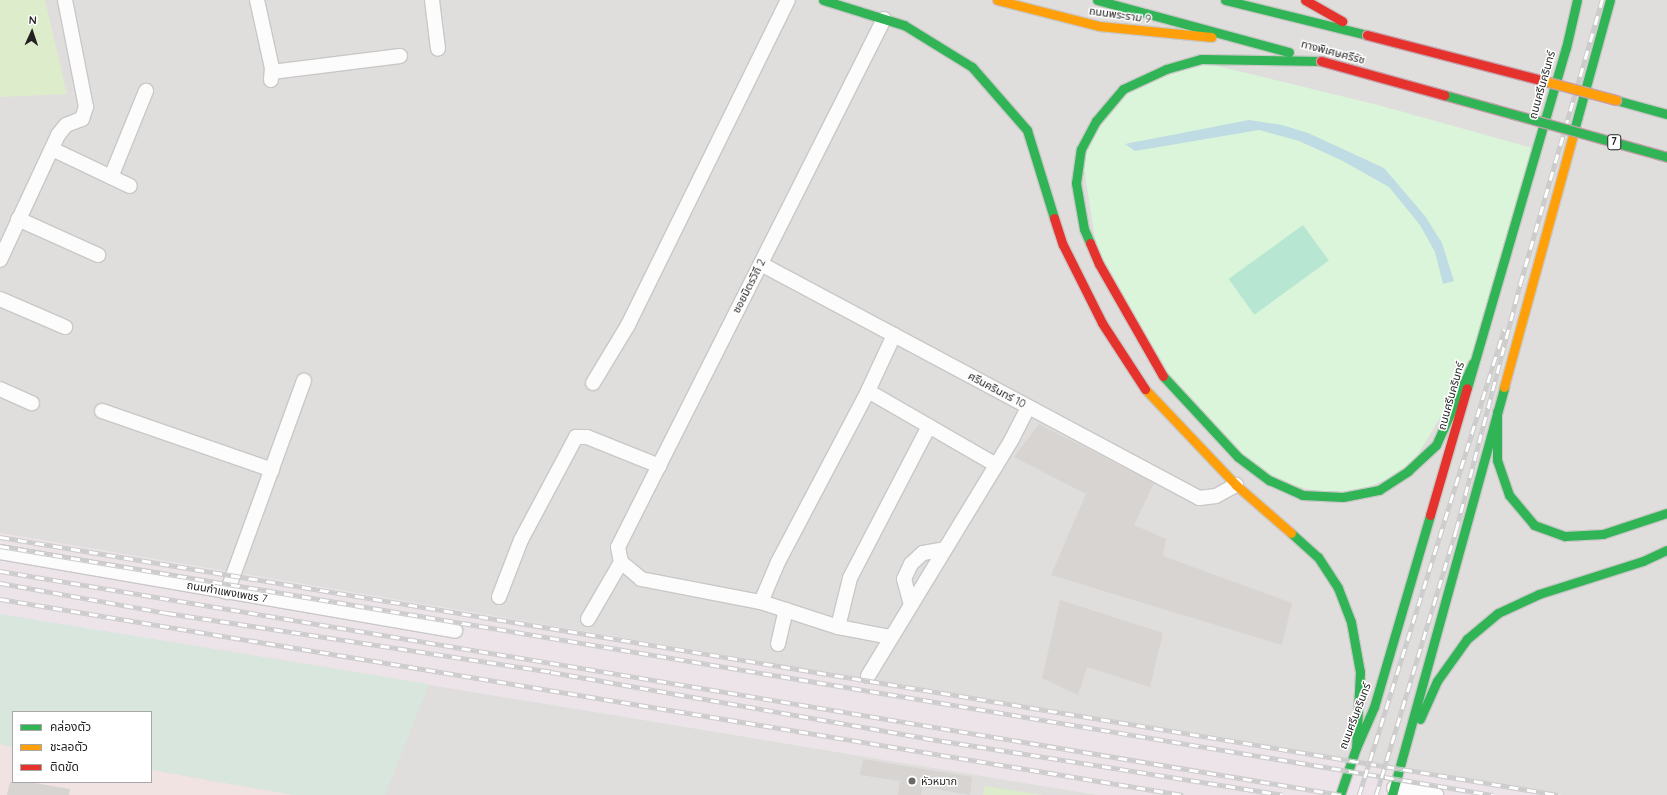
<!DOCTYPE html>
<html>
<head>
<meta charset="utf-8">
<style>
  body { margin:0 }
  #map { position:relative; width:1667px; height:795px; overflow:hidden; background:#f0eeeb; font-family:Quicksand,"Noto Sans Thai",sans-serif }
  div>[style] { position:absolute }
  .residential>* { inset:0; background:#dfdedc }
  .commercial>* { inset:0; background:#f1e3e1 }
  .industrial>* { inset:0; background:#ede4e9 }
  .grass>* { inset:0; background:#ddeccb }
  .wetland>* { inset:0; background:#d9e6de }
  .park>* { inset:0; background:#daf5da }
  .pitch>* { inset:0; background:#b7e6d2; transform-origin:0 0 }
  .water>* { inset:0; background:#bfdbe3 }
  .building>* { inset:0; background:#d7d4d2 }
  .roads { filter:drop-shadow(1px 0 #c9c8c7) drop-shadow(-1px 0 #c9c8c7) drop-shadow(0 1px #c9c8c7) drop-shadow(0 -1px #c9c8c7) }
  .street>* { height:14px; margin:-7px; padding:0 7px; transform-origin:7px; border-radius:7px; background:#fdfcfc }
  .fast>* { height:9px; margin:-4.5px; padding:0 4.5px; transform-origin:4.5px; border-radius:4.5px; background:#30b455 }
  .slow>* { height:9px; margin:-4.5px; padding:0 4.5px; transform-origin:4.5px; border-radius:4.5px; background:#ff9f0a }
  .jam>* { height:9px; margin:-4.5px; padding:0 4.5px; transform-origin:4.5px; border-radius:4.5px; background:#e5322d }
  .rail>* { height:4.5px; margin-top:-2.25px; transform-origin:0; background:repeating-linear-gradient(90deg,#fff 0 9px,#ccc 0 18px); box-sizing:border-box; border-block:1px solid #ccc }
  .bridges { filter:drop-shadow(1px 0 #c5a2ac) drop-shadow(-1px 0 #c5a2ac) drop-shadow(0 1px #c5a2ac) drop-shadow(0 -1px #c5a2ac) }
  .fast-bridge>* { height:9px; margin:-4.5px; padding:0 4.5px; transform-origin:4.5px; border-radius:4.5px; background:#30b455 }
  .slow-bridge>* { height:9px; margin:-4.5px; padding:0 4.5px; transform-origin:4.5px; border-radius:4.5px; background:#ff9f0a }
  .jam-bridge>* { height:9px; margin:-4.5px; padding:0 4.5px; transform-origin:4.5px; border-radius:4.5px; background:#e5322d }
  .dots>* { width:11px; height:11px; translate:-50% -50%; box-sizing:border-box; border:2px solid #fff; border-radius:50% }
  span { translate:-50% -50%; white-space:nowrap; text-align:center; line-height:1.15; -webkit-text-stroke:3px #fff; paint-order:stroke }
  .shield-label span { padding:1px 3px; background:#fff; border:1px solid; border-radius:3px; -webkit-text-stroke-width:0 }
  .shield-label { font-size:10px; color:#222; font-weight:700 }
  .street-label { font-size:11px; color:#222 }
  .poi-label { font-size:11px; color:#222 }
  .left { translate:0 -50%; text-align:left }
  .legend { position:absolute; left:12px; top:711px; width:140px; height:72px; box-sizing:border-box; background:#fff; border:1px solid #a7a7a7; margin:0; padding:5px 7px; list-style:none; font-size:12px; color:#222 }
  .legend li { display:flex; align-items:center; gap:8px; height:20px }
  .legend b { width:20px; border:1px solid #a7a7a7 }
  .north { position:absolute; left:12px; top:12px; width:40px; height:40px; -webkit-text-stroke:3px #fff; paint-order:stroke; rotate:3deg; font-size:11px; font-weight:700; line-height:16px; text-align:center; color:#222 }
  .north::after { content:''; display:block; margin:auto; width:14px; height:18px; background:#222; clip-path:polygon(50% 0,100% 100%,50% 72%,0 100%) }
</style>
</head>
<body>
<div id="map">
  <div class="residential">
    <div style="clip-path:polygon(evenodd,0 0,1667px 0,1667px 795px,0 795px,0 0,13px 712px,151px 712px,151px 782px,13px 782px,13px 712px)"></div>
  </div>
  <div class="commercial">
    <div style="clip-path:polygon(0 744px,13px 747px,13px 782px,151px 782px,151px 770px,295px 795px,0 795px)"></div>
  </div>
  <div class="industrial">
    <div style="clip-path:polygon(0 533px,1562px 795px,1097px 795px,0 614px)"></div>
  </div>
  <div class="grass">
    <div style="clip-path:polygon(0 0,45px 0,67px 94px,0 97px)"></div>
    <div style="clip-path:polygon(985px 786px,1043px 795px,983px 795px)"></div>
  </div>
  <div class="wetland">
    <div style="clip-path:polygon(0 614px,429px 684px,385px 795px,295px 795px,151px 770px,151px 712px,13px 712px,13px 747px,0 744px)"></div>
  </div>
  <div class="park">
    <div style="clip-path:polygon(1197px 61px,1378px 105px,1536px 149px,1473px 363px,1408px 471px,1343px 497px,1269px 480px,1162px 375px,1099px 264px,1081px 149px,1123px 89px)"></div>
  </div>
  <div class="pitch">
    <div style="left:1303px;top:225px;width:44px;height:92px;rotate:54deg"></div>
  </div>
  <div class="water">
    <div style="clip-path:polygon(1249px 120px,1282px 125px,1308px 133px,1384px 168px,1425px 216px,1442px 243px,1454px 281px,1443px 284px,1435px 252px,1420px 225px,1389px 187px,1341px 160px,1299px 141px,1259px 130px,1135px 151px,1125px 144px)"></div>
  </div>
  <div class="building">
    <div style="clip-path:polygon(1039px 424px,1154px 483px,1134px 525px,1166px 539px,1163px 556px,1292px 603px,1282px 645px,1051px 575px,1086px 494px,1014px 457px)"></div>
    <div style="clip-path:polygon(1060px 600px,1163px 633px,1150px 687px,1087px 667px,1078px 695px,1042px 678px)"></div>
    <div style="clip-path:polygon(863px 759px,972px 777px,970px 795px,923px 787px,921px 795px,898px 795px,900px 781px,860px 775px)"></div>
    <div style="clip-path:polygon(10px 782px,29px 782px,70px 789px,69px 795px,7px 795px)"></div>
  </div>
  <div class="roads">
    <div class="street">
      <div style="left:257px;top:0;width:70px;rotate:77.6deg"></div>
      <div style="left:272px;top:68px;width:12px;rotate:95deg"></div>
      <div style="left:432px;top:0;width:49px;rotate:83deg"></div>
      <div style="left:884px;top:19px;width:591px;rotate:116.74deg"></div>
      <div style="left:618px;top:547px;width:15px;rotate:79deg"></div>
      <div style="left:621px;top:562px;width:26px;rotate:40deg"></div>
      <div style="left:641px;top:579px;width:122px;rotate:10.9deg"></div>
      <div style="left:761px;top:602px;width:81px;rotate:18deg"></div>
      <div style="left:838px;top:627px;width:54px;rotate:10.7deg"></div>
      <div style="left:272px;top:72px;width:129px;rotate:-7.1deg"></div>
      <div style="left:52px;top:149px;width:86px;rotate:25.4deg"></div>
      <div style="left:111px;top:177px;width:93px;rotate:-67.9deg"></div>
      <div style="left:18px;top:219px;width:88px;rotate:24.2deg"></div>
      <div style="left:0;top:260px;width:138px;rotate:-65.1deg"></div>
      <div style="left:58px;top:135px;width:13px;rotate:-51deg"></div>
      <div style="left:66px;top:125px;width:17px;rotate:-21deg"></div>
      <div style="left:82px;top:119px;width:13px;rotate:-72deg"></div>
      <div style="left:86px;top:107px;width:109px;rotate:-101.1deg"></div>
      <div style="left:761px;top:264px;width:497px;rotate:28.1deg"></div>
      <div style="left:1199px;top:498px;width:17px;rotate:-7deg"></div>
      <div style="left:1216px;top:496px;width:23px;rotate:-29deg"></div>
      <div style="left:0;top:299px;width:71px;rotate:23.3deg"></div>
      <div style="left:593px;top:383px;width:68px;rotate:-58.9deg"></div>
      <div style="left:628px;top:325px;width:362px;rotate:-63.8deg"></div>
      <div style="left:0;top:389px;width:35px;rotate:24deg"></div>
      <div style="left:868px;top:391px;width:148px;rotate:30deg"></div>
      <div style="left:102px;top:411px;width:180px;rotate:19.1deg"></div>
      <div style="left:0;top:552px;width:462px;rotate:9.8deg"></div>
      <div style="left:227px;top:592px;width:225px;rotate:-70deg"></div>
      <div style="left:499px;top:597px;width:61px;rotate:-68.9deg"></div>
      <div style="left:521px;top:540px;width:117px;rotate:-61.9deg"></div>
      <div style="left:576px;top:437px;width:11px"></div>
      <div style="left:587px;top:437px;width:78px;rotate:21.9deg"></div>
      <div style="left:761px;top:602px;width:43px;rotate:-67deg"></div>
      <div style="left:778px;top:562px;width:193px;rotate:-62.2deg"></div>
      <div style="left:868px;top:391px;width:62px;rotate:-65.1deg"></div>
      <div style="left:911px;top:605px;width:27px;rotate:-105deg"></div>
      <div style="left:904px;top:579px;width:17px;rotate:-65deg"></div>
      <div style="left:911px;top:564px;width:16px;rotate:-43deg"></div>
      <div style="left:923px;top:553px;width:22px;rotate:-10deg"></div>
      <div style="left:588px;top:619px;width:66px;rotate:-59.9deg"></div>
      <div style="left:838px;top:627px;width:50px;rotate:-76.2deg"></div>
      <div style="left:850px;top:578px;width:171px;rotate:-62.5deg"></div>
      <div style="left:778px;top:644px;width:35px;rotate:-77deg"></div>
      <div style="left:868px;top:676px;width:277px;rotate:-58.7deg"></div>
      <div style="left:1012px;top:439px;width:36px;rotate:-63deg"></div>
      <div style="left:1394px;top:788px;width:43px;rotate:9.5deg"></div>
    </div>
    <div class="fast">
      <div style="left:823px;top:0;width:85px;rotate:17.2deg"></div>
      <div style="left:904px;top:25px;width:80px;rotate:31.7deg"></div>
      <div style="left:972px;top:67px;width:84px;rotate:48.9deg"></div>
      <div style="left:1027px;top:130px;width:92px;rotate:72.9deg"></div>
      <div style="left:1097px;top:0;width:199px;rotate:15.2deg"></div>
      <div style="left:1225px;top:0;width:146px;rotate:13.8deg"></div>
      <div style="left:1616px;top:100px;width:53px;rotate:15.4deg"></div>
      <div style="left:1573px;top:134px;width:139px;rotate:-74.6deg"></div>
      <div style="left:1090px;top:243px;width:15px;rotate:-113deg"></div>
      <div style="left:1084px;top:229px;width:47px;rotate:-99.9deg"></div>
      <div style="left:1076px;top:183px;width:34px;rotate:-82deg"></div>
      <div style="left:1081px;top:149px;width:32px;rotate:-62deg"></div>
      <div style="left:1096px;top:121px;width:42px;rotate:-49.8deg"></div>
      <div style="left:1123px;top:89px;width:47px;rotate:-24.9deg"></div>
      <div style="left:1166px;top:69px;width:36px;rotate:-16deg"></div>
      <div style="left:1201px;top:59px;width:120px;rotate:1deg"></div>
      <div style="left:1163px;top:376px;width:110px;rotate:47.2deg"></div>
      <div style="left:1238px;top:457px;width:39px;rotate:37deg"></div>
      <div style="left:1269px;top:480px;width:36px;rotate:24deg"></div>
      <div style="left:1302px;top:495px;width:41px;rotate:2.8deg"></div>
      <div style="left:1343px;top:497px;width:37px;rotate:-11deg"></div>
      <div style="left:1379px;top:490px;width:35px;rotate:-33deg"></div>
      <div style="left:1408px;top:471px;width:38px;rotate:-43deg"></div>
      <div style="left:1436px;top:445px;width:90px;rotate:-65.7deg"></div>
      <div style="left:1467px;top:388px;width:354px;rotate:-73.8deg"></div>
      <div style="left:1566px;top:48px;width:49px;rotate:-77.1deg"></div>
      <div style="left:1497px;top:412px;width:48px;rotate:90deg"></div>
      <div style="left:1497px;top:460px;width:37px;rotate:71deg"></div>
      <div style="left:1509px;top:495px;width:39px;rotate:50deg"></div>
      <div style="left:1534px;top:525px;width:33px;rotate:20deg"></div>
      <div style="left:1565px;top:536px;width:38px;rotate:-3deg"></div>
      <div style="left:1603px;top:534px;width:67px;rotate:-18.2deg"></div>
      <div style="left:1291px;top:533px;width:36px;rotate:42deg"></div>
      <div style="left:1318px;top:557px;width:37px;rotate:57deg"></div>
      <div style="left:1338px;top:588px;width:36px;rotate:69deg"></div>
      <div style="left:1351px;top:622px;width:51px;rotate:79.8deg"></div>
      <div style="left:1360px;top:672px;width:76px;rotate:93deg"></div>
      <div style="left:1420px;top:719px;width:42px;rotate:-65.9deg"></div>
      <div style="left:1437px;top:681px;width:52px;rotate:-54.5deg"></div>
      <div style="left:1467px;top:639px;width:40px;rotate:-40deg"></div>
      <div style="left:1498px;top:613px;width:45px;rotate:-24.9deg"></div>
      <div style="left:1539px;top:594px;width:109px;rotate:-17.6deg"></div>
      <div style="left:1643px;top:561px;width:26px;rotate:-25deg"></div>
      <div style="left:1340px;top:795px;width:50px;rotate:-71.2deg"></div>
      <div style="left:1356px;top:748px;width:45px;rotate:-66.3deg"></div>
      <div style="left:1374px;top:707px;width:200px;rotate:-73.7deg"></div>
      <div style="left:1392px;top:795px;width:423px;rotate:-74.6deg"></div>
    </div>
    <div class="slow">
      <div style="left:997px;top:0;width:105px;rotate:14.3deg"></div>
      <div style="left:1099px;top:26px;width:113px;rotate:5.6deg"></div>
      <div style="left:1504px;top:387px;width:262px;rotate:-74.7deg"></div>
      <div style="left:1145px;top:389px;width:132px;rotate:46.5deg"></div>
      <div style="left:1236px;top:485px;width:73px;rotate:41.1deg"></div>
    </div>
    <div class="jam">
      <div style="left:1305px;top:0;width:43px;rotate:29.6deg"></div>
      <div style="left:1054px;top:218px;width:28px;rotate:72deg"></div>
      <div style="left:1063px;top:245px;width:87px;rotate:63.4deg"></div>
      <div style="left:1102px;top:323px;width:79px;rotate:56.9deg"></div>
      <div style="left:1090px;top:243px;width:23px;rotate:67deg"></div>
      <div style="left:1099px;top:264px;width:129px;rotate:60.3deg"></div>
      <div style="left:1430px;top:515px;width:132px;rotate:-73.8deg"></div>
    </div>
  </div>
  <div class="rail">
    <div style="left:0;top:537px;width:1579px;rotate:9.4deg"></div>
    <div style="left:0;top:546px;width:1514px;rotate:9.47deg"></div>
    <div style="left:0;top:571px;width:1360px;rotate:9.48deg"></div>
    <div style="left:0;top:583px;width:170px;rotate:10.2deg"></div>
    <div style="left:167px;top:613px;width:389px;rotate:8.7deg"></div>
    <div style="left:551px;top:672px;width:379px;rotate:10deg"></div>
    <div style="left:924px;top:738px;width:363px;rotate:9deg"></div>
    <div style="left:0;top:599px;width:1199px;rotate:9.41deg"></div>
    <div style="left:1359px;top:795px;width:488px;rotate:-72.7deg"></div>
    <div style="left:1376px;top:795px;width:277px;rotate:-73.2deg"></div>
    <div style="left:1456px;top:530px;width:254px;rotate:-75.4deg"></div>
    <div style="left:1520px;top:284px;width:296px;rotate:-73.9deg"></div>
  </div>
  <div class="bridges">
    <div class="fast-bridge">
      <div style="left:1444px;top:95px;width:231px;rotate:15.5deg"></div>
    </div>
    <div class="slow-bridge">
      <div style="left:1537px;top:79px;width:82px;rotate:14.9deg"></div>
    </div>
    <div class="jam-bridge">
      <div style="left:1367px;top:35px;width:176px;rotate:14.5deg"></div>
      <div style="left:1321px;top:61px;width:128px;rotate:15.5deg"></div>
    </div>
  </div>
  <div class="dots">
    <div style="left:912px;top:781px;background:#6a6968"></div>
  </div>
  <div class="shield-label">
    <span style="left:1614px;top:142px">7</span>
  </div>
  <div class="street-label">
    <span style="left:1120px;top:15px;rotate:8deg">ถนนพระราม 9</span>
    <span style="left:1333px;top:52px;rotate:15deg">ทางพิเศษศรีรัช</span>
    <span style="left:1542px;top:85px;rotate:-74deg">ถนนศรีนครินทร์</span>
    <span style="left:749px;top:286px;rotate:-63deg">ซอยมิตรวิถี 2</span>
    <span style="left:997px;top:390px;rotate:28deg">ศรีนครินทร์ 10</span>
    <span style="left:1451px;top:396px;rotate:-74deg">ถนนศรีนครินทร์</span>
    <span style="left:227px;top:592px;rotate:10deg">ถนนกำแพงเพชร 7</span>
    <span style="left:1355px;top:716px;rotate:-69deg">ถนนศรีนครินทร์</span>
  </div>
  <div class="poi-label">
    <span class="left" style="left:921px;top:781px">หัวหมาก</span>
  </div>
  <ul class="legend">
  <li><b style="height:5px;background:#30b455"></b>คล่องตัว</li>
  <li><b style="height:5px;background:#ff9f0a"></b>ชะลอตัว</li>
  <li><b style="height:5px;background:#e5322d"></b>ติดขัด</li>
  </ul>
  <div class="north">N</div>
</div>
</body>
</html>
